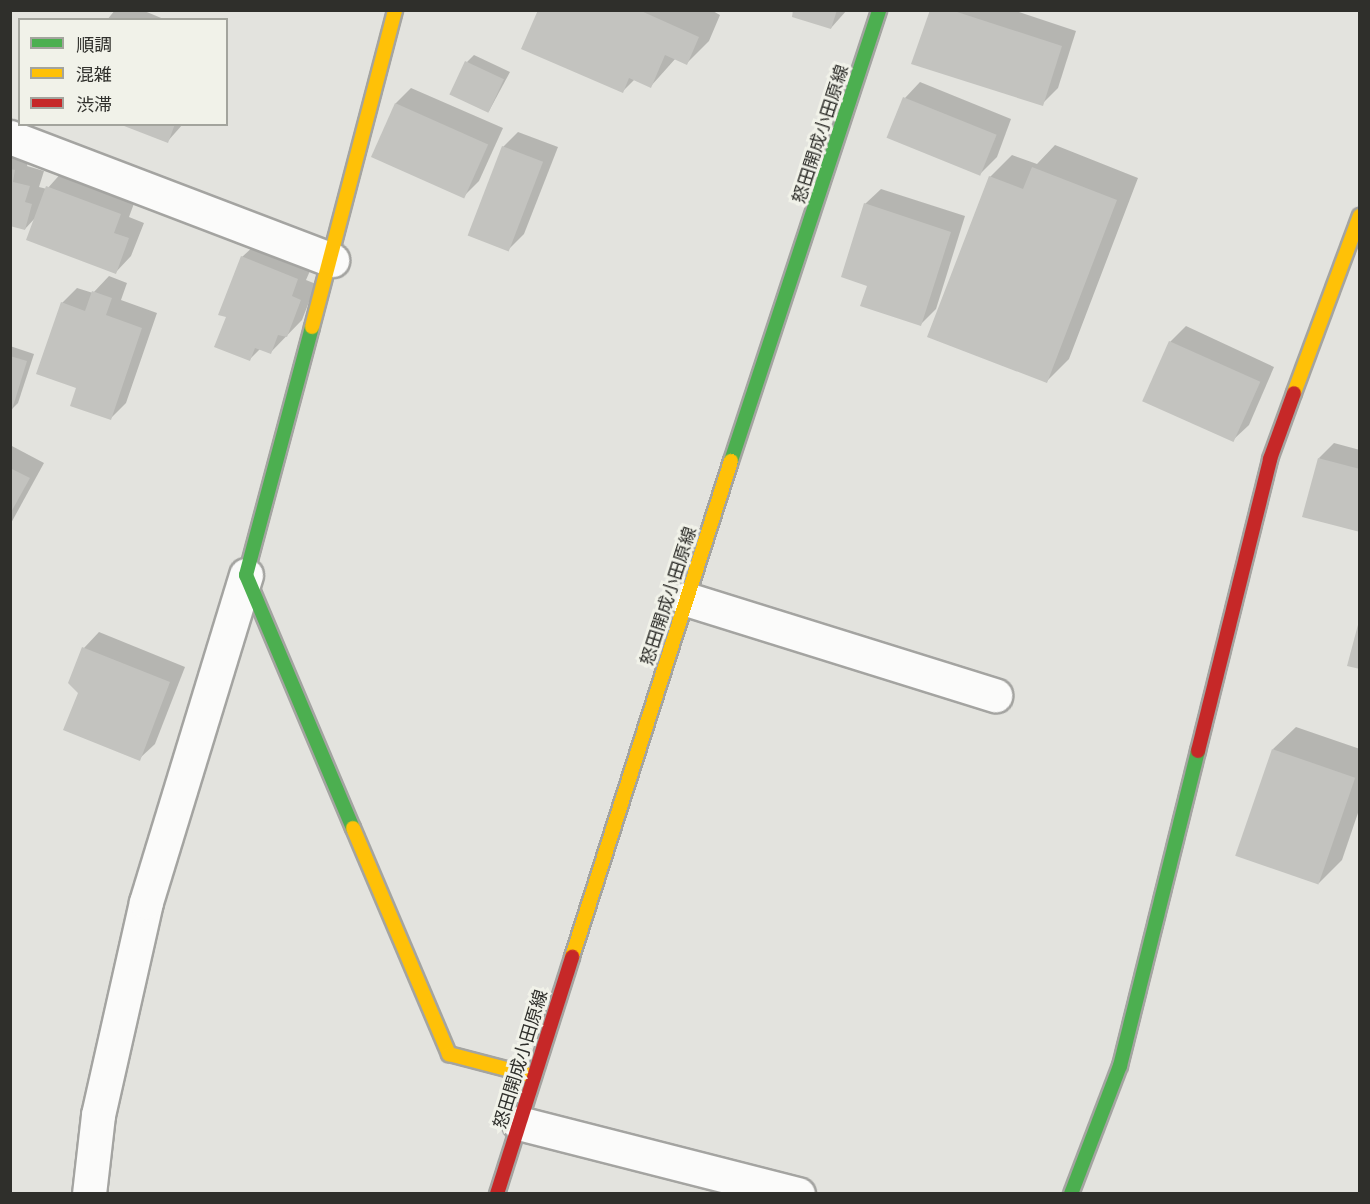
<!DOCTYPE html>
<html>
<head>
<meta charset="utf-8">
<style>
  body { margin:0 }
  #map { position:relative; width:1370px; height:1204px; overflow:hidden; background:#e3e3de; font-family:Ubuntu,"Noto Sans JP",sans-serif }
  div>[style] { position:absolute }
  .shadow>* { inset:0; background:#0003 }
  .building>* { inset:0; background:#c3c3bf; transform-origin:0 0 }
  .roads { filter:drop-shadow(2px 0 #a4a4a1) drop-shadow(-2px 0 #a4a4a1) drop-shadow(0 2px #a4a4a1) drop-shadow(0 -2px #a4a4a1) }
  .street>* { height:33px; margin:-16.5px; padding:0 16.5px; transform-origin:16.5px; border-radius:16.5px; background:#fbfbfa }
  .fast>* { height:14px; margin:-7px; padding:0 7px; transform-origin:7px; border-radius:7px; background:#4caf50 }
  .slow>* { height:14px; margin:-7px; padding:0 7px; transform-origin:7px; border-radius:7px; background:#ffc107 }
  .jam>* { height:14px; margin:-7px; padding:0 7px; transform-origin:7px; border-radius:7px; background:#c62828 }
  span { translate:-50% -50%; white-space:nowrap; text-align:center; line-height:1.15; -webkit-text-stroke:6px #f1f2e9; paint-order:stroke }
  .street-label { font-size:18px; color:#2f2f2b }
  .frame { position:absolute; inset:0; border:12px solid #2f2f2b; pointer-events:none }
  .legend { position:absolute; left:18px; top:18px; width:210px; height:108px; box-sizing:border-box; background:#f1f2e9; border:2px solid #a3a49d; margin:0; padding:8px 10px; list-style:none; font-size:18px; color:#2f2f2b }
  .legend li { display:flex; align-items:center; gap:12px; height:30px }
  .legend b { width:30px; border:2px solid #a3a49d }
</style>
</head>
<body>
<div id="map">
  <div class="shadow">
    <div style="clip-path:polygon(115px 10px,142px 10px,166px 20px,107px 20px)"></div>
    <div style="clip-path:polygon(539px 10px,711px 10px,720px 15px,709px 41px,687px 63px,676px 58px,651px 86px,635px 79px,622px 92px)"></div>
    <div style="clip-path:polygon(795px 10px,847px 10px,831px 28px)"></div>
    <div style="clip-path:polygon(931px 10px,1013px 10px,1076px 31px,1058px 88px,1042px 104px)"></div>
    <div style="clip-path:polygon(474px 55px,510px 72px,489px 111px,467px 62px)"></div>
    <div style="clip-path:polygon(920px 82px,1011px 119px,997px 157px,981px 173px,905px 98px)"></div>
    <div style="clip-path:polygon(411px 88px,503px 128px,479px 181px,463px 197px,373px 157px,396px 103px)"></div>
    <div style="clip-path:polygon(123px 124px,183px 124px,167px 142px)"></div>
    <div style="clip-path:polygon(518px 132px,558px 147px,524px 234px,509px 249px,503px 147px)"></div>
    <div style="clip-path:polygon(10px 139px,30px 155px,27px 166px,44px 171px,39px 187px,47px 189px,63px 171px,136px 198px,129px 217px,144px 223px,131px 256px,116px 272px,36px 217px,25px 229px,10px 225px)"></div>
    <div style="clip-path:polygon(1055px 145px,1138px 178px,1069px 359px,1047px 381px,990px 177px,1012px 155px,1037px 164px)"></div>
    <div style="clip-path:polygon(881px 189px,965px 216px,936px 309px,921px 324px,869px 285px,865px 204px)"></div>
    <div style="clip-path:polygon(258px 242px,313px 264px,306px 280px,316px 284px,302px 320px,271px 352px,261px 348px,250px 359px,228px 316px,242px 257px)"></div>
    <div style="clip-path:polygon(109px 276px,127px 283px,121px 300px,157px 313px,126px 403px,111px 418px,78px 387px,62px 303px,77px 288px,93px 293px)"></div>
    <div style="clip-path:polygon(1186px 326px,1274px 367px,1249px 425px,1233px 440px,1170px 342px)"></div>
    <div style="clip-path:polygon(10px 346px,34px 354px,18px 403px,10px 411px)"></div>
    <div style="clip-path:polygon(1334px 443px,1360px 450px,1360px 531px,1319px 458px)"></div>
    <div style="clip-path:polygon(10px 445px,44px 463px,10px 525px)"></div>
    <div style="clip-path:polygon(99px 632px,185px 667px,155px 744px,139px 759px,80px 693px,84px 648px)"></div>
    <div style="clip-path:polygon(1296px 727px,1360px 749px,1360px 807px,1342px 860px,1319px 883px,1273px 749px)"></div>
  </div>
  <div class="building">
    <div style="clip-path:polygon(538px 10px,639px 10px,699px 37px,687px 65px,665px 55px,651px 88px,629px 78px,623px 93px,521px 49px)"></div>
    <div style="clip-path:polygon(793px 10px,837px 10px,831px 29px,792px 17px)"></div>
    <div style="clip-path:polygon(930px 10px,951px 10px,1062px 46px,1043px 106px,911px 64px)"></div>
    <div style="left:465px;top:61px;width:43px;height:37px;rotate:25deg"></div>
    <div style="left:903px;top:97px;width:101px;height:44px;rotate:22deg"></div>
    <div style="left:395px;top:103px;width:102px;height:59px;rotate:24deg"></div>
    <div style="clip-path:polygon(119px 124px,175px 124px,168px 143px)"></div>
    <div style="left:502px;top:146px;width:44px;height:96px;rotate:21deg"></div>
    <div style="clip-path:polygon(1032px 167px,1117px 200px,1047px 383px,927px 337px,989px 176px,1023px 189px)"></div>
    <div style="clip-path:polygon(10px 169px,15px 170px,13px 182px,30px 186px,25px 202px,32px 204px,25px 230px,10px 226px)"></div>
    <div style="clip-path:polygon(46px 186px,121px 214px,114px 233px,129px 238px,116px 274px,26px 240px)"></div>
    <div style="clip-path:polygon(864px 203px,951px 232px,921px 326px,860px 306px,867px 286px,841px 277px)"></div>
    <div style="clip-path:polygon(241px 256px,298px 279px,292px 296px,301px 300px,287px 337px,278px 335px,271px 354px,255px 348px,250px 361px,214px 347px,226px 317px,218px 315px)"></div>
    <div style="clip-path:polygon(92px 291px,112px 298px,106px 315px,142px 328px,111px 420px,70px 406px,76px 388px,36px 374px,61px 302px,85px 311px)"></div>
    <div style="left:1169px;top:341px;width:100px;height:66px;rotate:24deg"></div>
    <div style="clip-path:polygon(10px 356px,27px 361px,11px 413px,10px 412px)"></div>
    <div style="clip-path:polygon(1318px 458px,1360px 469px,1360px 532px,1302px 517px)"></div>
    <div style="clip-path:polygon(10px 468px,30px 478px,10px 514px)"></div>
    <div style="clip-path:polygon(1359px 621px,1360px 621px,1360px 669px,1347px 666px)"></div>
    <div style="clip-path:polygon(82px 647px,170px 682px,140px 761px,63px 730px,78px 693px,68px 683px)"></div>
    <div style="left:1272px;top:749px;width:88px;height:113px;rotate:19deg"></div>
  </div>
  <div class="roads">
    <div class="street">
      <div style="left:10px;top:137px;width:345px;rotate:20.9deg"></div>
      <div style="left:686px;top:599px;width:324px;rotate:17.3deg"></div>
      <div style="left:519px;top:1123px;width:288px;rotate:14.3deg"></div>
      <div style="left:89px;top:1194px;width:80px;rotate:-83.5deg"></div>
      <div style="left:98px;top:1115px;width:218px;rotate:-77.3deg"></div>
      <div style="left:146px;top:902px;width:342px;rotate:-73deg"></div>
    </div>
    <div class="fast">
      <div style="left:312px;top:327px;width:257px;rotate:104.9deg"></div>
      <div style="left:246px;top:575px;width:275px;rotate:67.1deg"></div>
      <div style="left:731px;top:461px;width:475px;rotate:-71.8deg"></div>
      <div style="left:1071px;top:1194px;width:137px;rotate:-69.1deg"></div>
      <div style="left:1120px;top:1066px;width:325px;rotate:-76.1deg"></div>
    </div>
    <div class="slow">
      <div style="left:312px;top:327px;width:328px;rotate:-75.3deg"></div>
      <div style="left:1294px;top:393px;width:189px;rotate:-69.6deg"></div>
      <div style="left:353px;top:828px;width:246px;rotate:67deg"></div>
      <div style="left:449px;top:1054px;width:87px;rotate:14.7deg"></div>
      <div style="left:572px;top:957px;width:521px;rotate:-72.23deg"></div>
    </div>
    <div class="jam">
      <div style="left:1198px;top:751px;width:301px;rotate:-76.1deg"></div>
      <div style="left:1270px;top:459px;width:70px;rotate:-70deg"></div>
      <div style="left:497px;top:1194px;width:249px;rotate:-72.4deg"></div>
    </div>
  </div>
  <div class="street-label">
    <span style="left:820px;top:134px;rotate:-72deg">怒田開成小田原線</span>
    <span style="left:668px;top:596px;rotate:-72deg">怒田開成小田原線</span>
    <span style="left:520px;top:1059px;rotate:-73deg">怒田開成小田原線</span>
  </div>
  <div class="frame"></div>
  <ul class="legend">
  <li><b style="height:8px;background:#4caf50"></b>順調</li>
  <li><b style="height:8px;background:#ffc107"></b>混雑</li>
  <li><b style="height:8px;background:#c62828"></b>渋滞</li>
  </ul>
</div>
</body>
</html>
